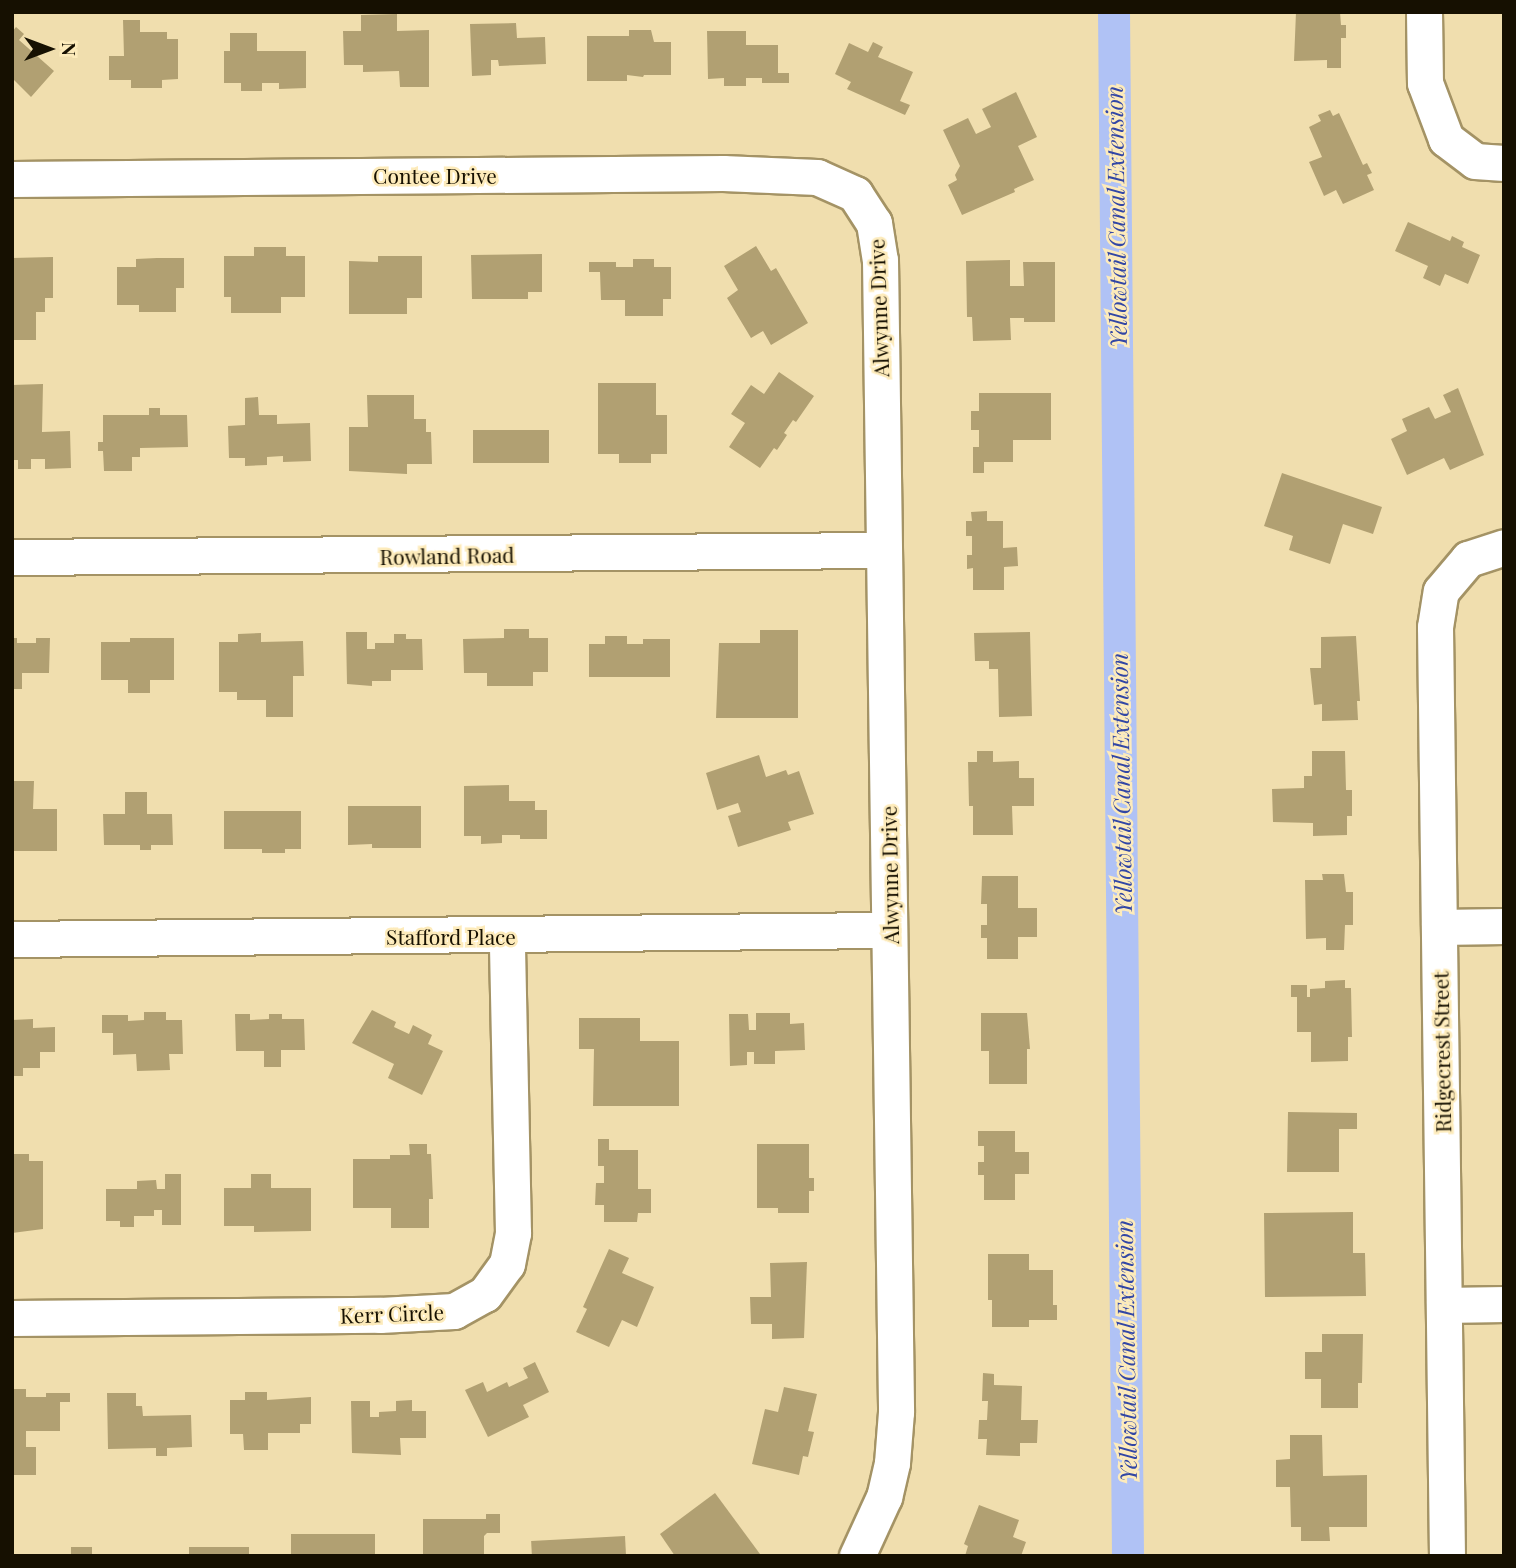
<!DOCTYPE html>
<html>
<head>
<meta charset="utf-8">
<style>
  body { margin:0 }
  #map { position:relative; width:1516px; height:1568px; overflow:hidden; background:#f0deae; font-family:"Playfair Display",serif }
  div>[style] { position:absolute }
  .canal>* { height:32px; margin:-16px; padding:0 16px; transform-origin:16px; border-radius:16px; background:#b0c2f5 }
  .building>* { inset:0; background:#b1a072; transform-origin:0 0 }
  .roads { filter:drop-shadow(2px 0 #a49365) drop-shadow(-2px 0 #a49365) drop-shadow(0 2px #a49365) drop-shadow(0 -2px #a49365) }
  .minor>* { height:35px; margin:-17.5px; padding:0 17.5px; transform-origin:17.5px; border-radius:17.5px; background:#fff }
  span { translate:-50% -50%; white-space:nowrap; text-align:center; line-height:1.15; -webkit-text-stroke:5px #fdebbb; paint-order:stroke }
  .street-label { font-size:21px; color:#161001 }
  .water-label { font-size:23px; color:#3246a5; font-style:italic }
  .frame { position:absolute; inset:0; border:14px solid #161001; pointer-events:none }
  .north { position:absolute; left:14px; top:14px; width:70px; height:70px; -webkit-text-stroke:5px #fdebbb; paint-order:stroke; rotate:90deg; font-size:19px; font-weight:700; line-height:28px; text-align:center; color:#161001 }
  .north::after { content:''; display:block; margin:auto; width:24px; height:32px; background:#161001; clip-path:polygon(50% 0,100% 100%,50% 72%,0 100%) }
</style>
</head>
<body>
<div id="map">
  <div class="canal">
    <div style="left:1114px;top:12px;width:1544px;rotate:89.48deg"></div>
  </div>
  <div class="building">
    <div style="clip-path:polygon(1296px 12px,1340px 12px,1341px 25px,1346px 25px,1346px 38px,1341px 38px,1341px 68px,1327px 68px,1327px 60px,1294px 61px)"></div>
    <div style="clip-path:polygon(397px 14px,397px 31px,429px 30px,429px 87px,400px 87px,399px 71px,363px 72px,363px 65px,344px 65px,343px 31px,361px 31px,361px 15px)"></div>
    <div style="clip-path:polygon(123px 20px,140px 20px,140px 32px,167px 32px,167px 39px,178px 39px,178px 79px,162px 80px,162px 88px,131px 88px,131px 80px,109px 80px,109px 56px,124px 56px)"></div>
    <div style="clip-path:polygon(516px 23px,517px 38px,545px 37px,546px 64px,499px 66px,498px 60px,491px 60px,491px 75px,472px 76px,470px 24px)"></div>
    <div style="clip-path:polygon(16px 27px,24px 34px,19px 40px,54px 71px,31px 97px,12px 78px,12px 32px)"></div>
    <div style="clip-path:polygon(629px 30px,651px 30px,654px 42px,671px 42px,671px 75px,644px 75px,643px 77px,627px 75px,627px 81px,587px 81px,587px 36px,629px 36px)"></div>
    <div style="clip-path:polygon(707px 31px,746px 31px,746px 45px,778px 45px,778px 73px,789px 73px,789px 83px,762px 83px,762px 78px,746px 78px,746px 86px,724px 86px,724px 78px,708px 79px)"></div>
    <div style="clip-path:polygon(230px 33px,257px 33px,257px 51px,306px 51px,306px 88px,279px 89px,279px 83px,262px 83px,262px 91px,241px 91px,241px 83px,224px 83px,224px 51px,230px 51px)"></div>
    <div style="clip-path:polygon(873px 42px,883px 47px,878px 57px,913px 72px,900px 101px,910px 105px,905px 115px,847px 89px,851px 82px,835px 74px,849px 43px,868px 52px)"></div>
    <div style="clip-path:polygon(1016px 92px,1037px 137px,1018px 146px,1034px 180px,1014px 189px,1015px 192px,962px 215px,948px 185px,957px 180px,955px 175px,960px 166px,943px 130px,968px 118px,976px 134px,991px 127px,982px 109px)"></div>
    <div style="clip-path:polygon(1330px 110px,1333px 116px,1339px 113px,1363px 165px,1367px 163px,1372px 173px,1367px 175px,1374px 190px,1343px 204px,1336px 190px,1324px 196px,1309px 162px,1322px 157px,1309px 127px,1321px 121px,1318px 115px)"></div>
    <div style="clip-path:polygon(1408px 222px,1450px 241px,1452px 236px,1464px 242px,1462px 247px,1480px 255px,1468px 284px,1445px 274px,1440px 286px,1423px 278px,1428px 266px,1395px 251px)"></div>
    <div style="clip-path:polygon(756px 246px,771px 271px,776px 268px,808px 323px,771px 345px,763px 331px,751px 338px,727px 298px,738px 290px,724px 266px)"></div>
    <div style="clip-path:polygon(254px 247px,286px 247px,286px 256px,305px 256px,305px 297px,281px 297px,281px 313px,231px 313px,231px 297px,224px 297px,224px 256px,254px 256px)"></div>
    <div style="clip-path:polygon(542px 254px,542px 292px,528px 292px,528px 299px,472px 299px,471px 255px)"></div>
    <div style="clip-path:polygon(378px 256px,422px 256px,422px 298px,407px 298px,407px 314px,349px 314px,349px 261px,378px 262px)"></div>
    <div style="clip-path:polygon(53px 257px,53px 298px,45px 298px,45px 312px,36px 312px,36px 340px,12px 340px,12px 258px)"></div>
    <div style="clip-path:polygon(157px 258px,184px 258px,184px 288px,176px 288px,176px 312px,139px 312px,139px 305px,117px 305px,117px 267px,136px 267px,136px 259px)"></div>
    <div style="clip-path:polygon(633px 259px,654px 259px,654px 267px,671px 267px,671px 299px,663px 299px,663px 316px,625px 316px,625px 300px,601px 300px,600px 272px,589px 272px,589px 262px,616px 262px,616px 267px,633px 267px)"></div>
    <div style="clip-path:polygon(1010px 260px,1010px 286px,1024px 286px,1023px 262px,1055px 262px,1055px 322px,1024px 322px,1024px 318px,1010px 318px,1011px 340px,973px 341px,972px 317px,967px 317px,966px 261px)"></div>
    <div style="clip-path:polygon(779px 372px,814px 396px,796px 422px,793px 420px,784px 433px,787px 435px,777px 450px,774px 448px,760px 468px,729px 447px,745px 423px,731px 414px,751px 385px,764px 394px)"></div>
    <div style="clip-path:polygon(598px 383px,656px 383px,656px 415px,667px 415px,667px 454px,651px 454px,651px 463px,619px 463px,619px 454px,598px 454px)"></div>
    <div style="clip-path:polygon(43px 384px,42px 432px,70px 431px,71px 468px,45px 469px,45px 459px,31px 459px,31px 469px,18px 469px,18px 460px,12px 460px,12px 385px)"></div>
    <div style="clip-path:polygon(1458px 388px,1484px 455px,1450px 470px,1444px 458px,1407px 475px,1391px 439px,1407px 431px,1402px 419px,1429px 407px,1435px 419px,1451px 412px,1443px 395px)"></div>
    <div style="clip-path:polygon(979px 393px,1051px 393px,1051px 440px,1013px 440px,1013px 462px,984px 462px,984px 473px,973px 473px,973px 447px,979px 447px,979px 430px,971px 430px,971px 411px,979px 411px)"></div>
    <div style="clip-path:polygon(367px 395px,414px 395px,414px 419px,426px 419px,426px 432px,431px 432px,432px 464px,407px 464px,407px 474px,349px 471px,349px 427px,368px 427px)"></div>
    <div style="clip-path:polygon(258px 397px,259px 415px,277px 415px,277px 424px,310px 423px,311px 461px,283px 462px,283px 456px,267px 457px,267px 465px,245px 466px,245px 458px,229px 458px,228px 426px,245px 425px,245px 398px)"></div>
    <div style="clip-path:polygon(149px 408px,160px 408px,160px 415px,187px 415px,188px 447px,140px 448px,140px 457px,132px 457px,132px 471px,104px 471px,103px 451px,98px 451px,98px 442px,103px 442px,103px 415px,149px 415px)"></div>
    <div style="left:473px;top:430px;width:76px;height:33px"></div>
    <div style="clip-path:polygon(1282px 473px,1382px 507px,1373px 534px,1343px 524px,1330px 564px,1289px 550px,1293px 536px,1264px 526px)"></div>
    <div style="clip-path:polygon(987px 511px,987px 521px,1003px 521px,1003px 548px,1017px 547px,1018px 566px,1004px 567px,1004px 590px,973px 590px,973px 568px,967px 569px,967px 555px,972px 555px,972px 536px,966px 536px,966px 521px,972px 521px,971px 512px)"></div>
    <div style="clip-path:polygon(504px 629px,529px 629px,529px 638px,548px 638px,548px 672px,533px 672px,533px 686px,487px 686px,487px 673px,464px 673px,463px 639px,504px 638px)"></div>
    <div style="clip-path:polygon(760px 630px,798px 630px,798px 718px,716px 718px,719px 643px,760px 643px)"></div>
    <div style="clip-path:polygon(346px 632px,367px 632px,367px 649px,375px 649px,375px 643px,394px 643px,394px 634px,406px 634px,406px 639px,422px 639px,423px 670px,391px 670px,391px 681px,372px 681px,372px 686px,347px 684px)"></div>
    <div style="clip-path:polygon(1030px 632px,1032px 716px,999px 717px,998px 669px,989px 669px,989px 661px,975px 661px,974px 633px)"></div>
    <div style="clip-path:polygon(261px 633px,261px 642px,303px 641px,304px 676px,293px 676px,293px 717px,266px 717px,266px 700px,237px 700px,237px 692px,219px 692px,219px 642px,238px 642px,238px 634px)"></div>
    <div style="clip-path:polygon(605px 636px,627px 636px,627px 644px,643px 644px,643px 639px,670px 639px,670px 677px,589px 677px,589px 644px,605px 644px)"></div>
    <div style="clip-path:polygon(1356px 636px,1360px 701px,1357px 701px,1358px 720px,1322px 721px,1322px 704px,1314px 705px,1310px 668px,1321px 668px,1321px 637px)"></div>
    <div style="clip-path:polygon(12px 638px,17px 638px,17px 643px,36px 643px,36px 638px,50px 638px,49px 673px,22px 673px,22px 689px,12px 689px)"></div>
    <div style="clip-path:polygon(130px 638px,174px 638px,174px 680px,150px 680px,150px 693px,128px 693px,128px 680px,101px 680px,101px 642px,130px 642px)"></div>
    <div style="clip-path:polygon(977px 751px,993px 751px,993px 762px,1019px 761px,1019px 778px,1034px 778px,1034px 806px,1012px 806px,1013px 835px,973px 835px,973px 806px,969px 806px,968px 762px,977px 762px)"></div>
    <div style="clip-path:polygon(1312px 751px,1345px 751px,1346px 790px,1352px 790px,1352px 816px,1347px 816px,1347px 835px,1313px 836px,1313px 823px,1273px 822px,1272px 789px,1304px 788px,1304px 776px,1312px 776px)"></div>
    <div style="clip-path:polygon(759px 755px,766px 777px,786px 770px,788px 775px,799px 771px,814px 814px,788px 822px,791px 830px,738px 847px,728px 816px,741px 812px,738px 803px,717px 810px,706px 773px)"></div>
    <div style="clip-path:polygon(13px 781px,34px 781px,33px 809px,57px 809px,57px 851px,12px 851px)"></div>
    <div style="clip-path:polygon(509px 785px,509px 801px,535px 801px,535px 810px,547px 810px,547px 839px,520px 839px,520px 835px,502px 835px,502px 843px,481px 844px,481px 836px,464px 836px,464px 786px)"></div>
    <div style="clip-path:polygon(125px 792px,147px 792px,147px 814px,172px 814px,173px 845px,151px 845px,151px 850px,140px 850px,140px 845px,104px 845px,103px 814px,125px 814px)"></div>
    <div style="clip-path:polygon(348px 806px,421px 806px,421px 848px,372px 848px,372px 844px,348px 845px)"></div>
    <div style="clip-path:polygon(224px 811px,301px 811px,301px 849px,285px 849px,285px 853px,262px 853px,262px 849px,224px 849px)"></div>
    <div style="clip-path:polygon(1322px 874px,1344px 874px,1346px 892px,1353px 892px,1353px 925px,1345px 925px,1344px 950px,1326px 950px,1326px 938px,1306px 939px,1305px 880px,1323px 880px)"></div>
    <div style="clip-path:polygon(982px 876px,1018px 876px,1018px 908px,1037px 908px,1037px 937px,1018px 937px,1018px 959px,987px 959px,987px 938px,981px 938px,981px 925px,987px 925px,987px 904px,981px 904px)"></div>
    <div style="clip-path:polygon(1345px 980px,1345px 988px,1351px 988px,1352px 1037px,1348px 1037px,1348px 1061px,1311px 1062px,1311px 1032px,1297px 1032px,1297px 997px,1291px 997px,1291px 985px,1307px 985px,1307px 997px,1310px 997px,1310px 989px,1325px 988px,1325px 981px)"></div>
    <div style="clip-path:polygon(372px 1010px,396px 1022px,394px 1027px,409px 1034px,413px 1025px,432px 1035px,428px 1044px,443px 1051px,422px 1095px,388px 1078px,394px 1064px,352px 1043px)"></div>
    <div style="clip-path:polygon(144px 1012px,166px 1012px,166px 1020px,182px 1020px,183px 1054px,169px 1054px,170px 1070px,137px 1071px,136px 1054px,113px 1055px,113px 1033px,102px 1033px,102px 1015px,128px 1015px,128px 1021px,144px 1020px)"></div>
    <div style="clip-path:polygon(756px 1013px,790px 1013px,790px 1024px,804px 1023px,805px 1050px,775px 1051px,775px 1064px,754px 1064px,754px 1052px,747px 1052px,747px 1065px,730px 1066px,729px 1014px,748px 1014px,749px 1030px,756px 1030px)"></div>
    <div style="clip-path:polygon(981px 1013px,1027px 1013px,1030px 1049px,1027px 1049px,1027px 1084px,989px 1084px,989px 1051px,981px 1051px)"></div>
    <div style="clip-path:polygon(235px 1014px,250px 1014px,250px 1020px,269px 1019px,269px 1014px,282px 1014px,282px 1019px,304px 1019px,305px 1050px,281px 1050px,281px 1067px,264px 1067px,264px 1051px,236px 1051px)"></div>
    <div style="clip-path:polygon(579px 1018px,640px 1018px,640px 1041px,679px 1041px,679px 1106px,593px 1106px,594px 1049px,579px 1049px)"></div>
    <div style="clip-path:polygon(33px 1019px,33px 1028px,55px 1027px,55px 1052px,40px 1052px,40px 1068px,23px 1068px,23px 1076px,12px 1076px,12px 1020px)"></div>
    <div style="clip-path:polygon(1288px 1112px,1357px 1113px,1357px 1129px,1339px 1129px,1339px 1172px,1287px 1172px)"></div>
    <div style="clip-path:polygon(978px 1131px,1015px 1131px,1015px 1152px,1029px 1152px,1029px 1174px,1015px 1174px,1015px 1200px,984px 1200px,984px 1175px,978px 1175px,978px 1162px,984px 1162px,984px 1146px,978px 1146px)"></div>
    <div style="clip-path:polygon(598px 1139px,609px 1139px,609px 1150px,638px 1150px,638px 1189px,651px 1189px,651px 1213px,638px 1213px,637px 1222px,604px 1222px,604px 1205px,595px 1205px,596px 1183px,604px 1183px,604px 1166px,598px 1166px)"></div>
    <div style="clip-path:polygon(409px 1144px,427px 1144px,427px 1154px,431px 1154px,433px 1199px,429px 1199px,429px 1228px,391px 1228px,391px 1208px,353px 1208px,353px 1159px,390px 1159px,390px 1155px,410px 1155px)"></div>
    <div style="clip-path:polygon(757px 1144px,809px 1144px,809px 1178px,814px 1178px,814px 1191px,809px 1191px,809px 1213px,778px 1213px,778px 1208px,757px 1208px)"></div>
    <div style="clip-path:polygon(12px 1154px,29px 1154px,29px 1161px,43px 1161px,43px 1229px,12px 1233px)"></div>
    <div style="clip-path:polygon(165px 1174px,181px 1174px,181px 1225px,162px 1225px,162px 1210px,154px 1210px,154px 1216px,134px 1216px,134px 1227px,120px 1227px,120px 1221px,106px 1221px,106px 1189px,137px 1189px,137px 1181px,156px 1180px,157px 1189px,165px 1189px)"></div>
    <div style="clip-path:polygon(251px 1174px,271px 1174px,271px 1188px,311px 1188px,311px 1231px,254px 1232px,254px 1226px,224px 1226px,224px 1188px,251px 1188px)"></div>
    <div style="clip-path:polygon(1353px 1212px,1353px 1253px,1365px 1253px,1366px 1296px,1265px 1297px,1264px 1213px)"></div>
    <div style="clip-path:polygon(609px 1249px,629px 1258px,622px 1273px,654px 1287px,637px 1327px,622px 1320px,609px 1347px,576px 1332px,587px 1309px,583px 1307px)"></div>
    <div style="clip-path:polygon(988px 1254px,1029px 1254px,1029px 1270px,1053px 1270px,1053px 1305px,1057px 1305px,1057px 1320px,1029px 1320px,1029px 1327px,992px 1327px,992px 1300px,988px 1300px)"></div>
    <div style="clip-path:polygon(807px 1262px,804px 1338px,772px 1339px,772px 1324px,751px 1324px,750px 1297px,771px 1297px,770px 1263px)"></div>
    <div style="clip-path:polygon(1322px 1334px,1363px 1334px,1362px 1383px,1358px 1383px,1358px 1408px,1321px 1408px,1321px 1379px,1305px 1379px,1305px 1352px,1322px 1352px)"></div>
    <div style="clip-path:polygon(535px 1362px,549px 1392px,523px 1405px,529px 1417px,488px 1437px,465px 1390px,483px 1382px,487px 1392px,507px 1382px,509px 1387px,528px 1378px,523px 1368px)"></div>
    <div style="clip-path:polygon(983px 1373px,994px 1374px,994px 1385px,1022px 1386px,1021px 1420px,1038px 1420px,1037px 1443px,1020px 1443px,1020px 1456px,986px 1455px,987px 1439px,978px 1439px,979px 1420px,987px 1420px,988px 1401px,982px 1401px)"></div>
    <div style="clip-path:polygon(784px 1387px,817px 1394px,808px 1431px,814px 1432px,808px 1457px,803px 1456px,799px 1475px,752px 1464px,765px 1409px,778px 1412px)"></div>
    <div style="clip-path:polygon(12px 1389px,26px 1389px,26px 1397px,46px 1397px,46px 1393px,70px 1393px,70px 1402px,60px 1402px,60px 1431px,26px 1431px,26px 1447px,36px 1447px,36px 1475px,12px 1475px)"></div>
    <div style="clip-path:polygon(245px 1392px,267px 1392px,267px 1400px,311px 1397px,311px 1424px,300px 1424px,300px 1433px,268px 1433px,268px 1450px,244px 1450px,243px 1434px,230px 1434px,230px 1400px,245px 1400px)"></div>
    <div style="clip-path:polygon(107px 1393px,136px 1393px,136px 1406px,142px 1406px,143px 1416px,191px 1415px,192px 1447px,167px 1448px,167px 1456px,156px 1456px,156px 1448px,108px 1449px)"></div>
    <div style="clip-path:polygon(412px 1400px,412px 1411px,426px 1411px,426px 1438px,400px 1438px,401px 1455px,352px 1453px,351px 1401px,370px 1401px,370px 1417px,379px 1417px,379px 1412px,396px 1411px,396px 1401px)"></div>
    <div style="clip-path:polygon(1290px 1435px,1322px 1435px,1323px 1476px,1367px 1475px,1367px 1527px,1329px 1527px,1330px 1541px,1301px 1541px,1301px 1527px,1291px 1527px,1290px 1487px,1276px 1487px,1276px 1460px,1290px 1459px)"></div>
    <div style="clip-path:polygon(715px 1493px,760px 1554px,758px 1556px,675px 1556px,660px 1534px)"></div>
    <div style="clip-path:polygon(979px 1505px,1019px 1520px,1013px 1537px,1026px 1542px,1021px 1556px,965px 1556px,968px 1546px,964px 1544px)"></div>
    <div style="clip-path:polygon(486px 1514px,500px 1514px,500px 1533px,487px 1533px,484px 1536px,484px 1556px,423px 1555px,423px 1519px,486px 1519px)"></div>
    <div style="left:291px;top:1534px;width:84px;height:22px"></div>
    <div style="left:625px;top:1536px;width:20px;height:94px;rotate:87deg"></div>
    <div style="left:71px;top:1547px;width:21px;height:9px"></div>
    <div style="left:249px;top:1547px;width:9px;height:60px;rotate:90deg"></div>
  </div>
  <div class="roads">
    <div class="minor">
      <div style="left:1424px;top:12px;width:71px;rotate:89.2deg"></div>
      <div style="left:1425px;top:83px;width:60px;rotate:69.4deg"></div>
      <div style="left:1446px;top:139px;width:36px;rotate:37deg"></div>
      <div style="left:1475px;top:161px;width:29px;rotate:4deg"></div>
      <div style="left:12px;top:179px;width:711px;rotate:-0.48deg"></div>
      <div style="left:723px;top:173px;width:94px;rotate:2.4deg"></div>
      <div style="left:817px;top:177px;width:42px;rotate:24.1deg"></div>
      <div style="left:855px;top:194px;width:35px;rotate:57deg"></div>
      <div style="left:874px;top:223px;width:37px;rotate:81deg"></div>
      <div style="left:880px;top:260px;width:1152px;rotate:89.2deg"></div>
      <div style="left:896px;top:1412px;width:51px;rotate:94.5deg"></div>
      <div style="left:892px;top:1463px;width:35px;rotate:103deg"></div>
      <div style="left:884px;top:1497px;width:65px;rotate:114.6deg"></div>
      <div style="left:12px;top:557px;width:871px;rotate:-0.46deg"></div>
      <div style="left:1439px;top:927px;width:65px;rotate:-0.9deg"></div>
      <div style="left:12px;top:939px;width:877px;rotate:-0.59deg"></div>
      <div style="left:1444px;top:1305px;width:60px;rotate:-1deg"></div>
      <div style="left:12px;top:1318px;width:368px;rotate:-0.5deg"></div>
      <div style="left:380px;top:1315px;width:74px;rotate:-3.1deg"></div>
      <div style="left:454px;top:1311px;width:35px;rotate:-29deg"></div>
      <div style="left:485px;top:1294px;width:37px;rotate:-54deg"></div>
      <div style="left:507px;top:1264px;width:32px;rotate:-79deg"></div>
      <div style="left:513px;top:1233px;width:298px;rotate:-91.2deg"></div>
      <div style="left:1447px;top:1556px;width:929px;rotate:-90.74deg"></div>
      <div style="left:1435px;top:627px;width:36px;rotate:-81deg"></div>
      <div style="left:1441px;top:591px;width:42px;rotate:-49.8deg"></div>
      <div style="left:1468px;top:559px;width:38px;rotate:-18deg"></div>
    </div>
  </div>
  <div class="street-label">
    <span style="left:435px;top:175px">Contee Drive</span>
    <span style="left:878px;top:308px;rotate:-92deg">Alwynne Drive</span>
    <span style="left:447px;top:555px;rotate:-1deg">Rowland Road</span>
    <span style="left:889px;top:875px;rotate:-91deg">Alwynne Drive</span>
    <span style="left:451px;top:936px">Stafford Place</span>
    <span style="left:1441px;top:1052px;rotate:-91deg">Ridgecrest Street</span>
    <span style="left:392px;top:1313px;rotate:-2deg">Kerr Circle</span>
  </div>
  <div class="water-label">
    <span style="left:1116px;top:217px;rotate:-91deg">Yellowtail Canal Extension</span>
    <span style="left:1121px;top:784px;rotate:-91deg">Yellowtail Canal Extension</span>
    <span style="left:1126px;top:1351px;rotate:-91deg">Yellowtail Canal Extension</span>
  </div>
  <div class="frame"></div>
  <div class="north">N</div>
</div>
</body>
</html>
